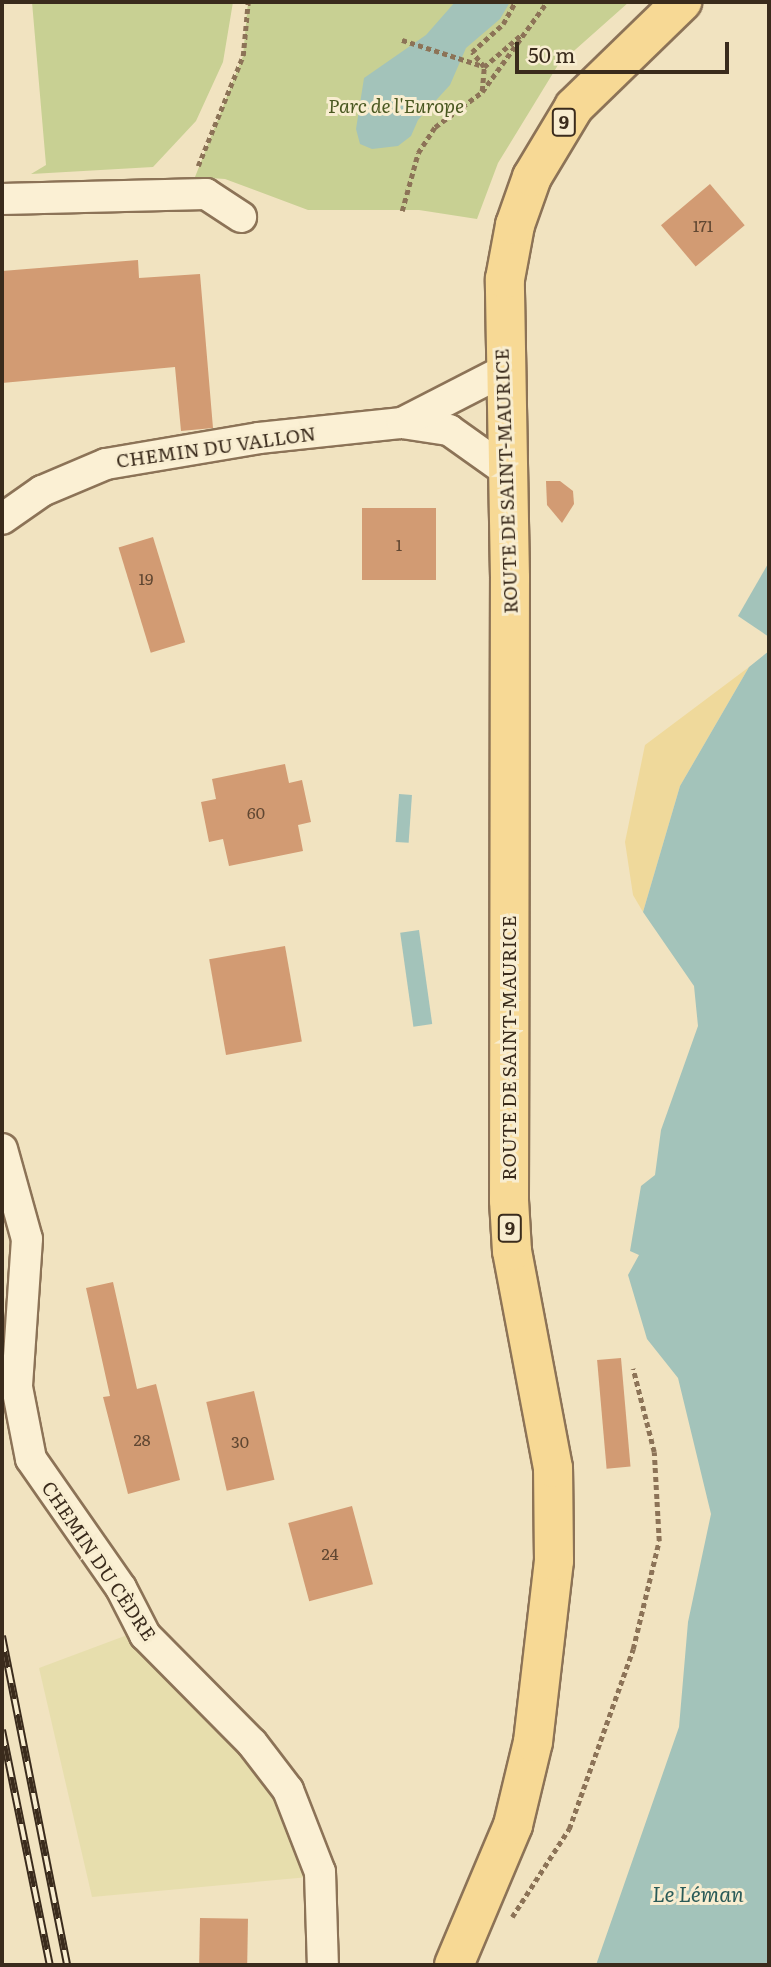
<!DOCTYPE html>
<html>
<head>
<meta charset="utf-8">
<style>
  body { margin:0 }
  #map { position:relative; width:771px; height:1967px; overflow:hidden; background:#f1e3c0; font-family:Literata,serif }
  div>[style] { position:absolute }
  .farmland>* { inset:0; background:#e7dead }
  .green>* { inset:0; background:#c8d093 }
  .sand>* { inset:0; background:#efd99b }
  .water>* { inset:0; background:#a3c3ba; transform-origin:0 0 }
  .building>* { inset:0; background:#d29b73; transform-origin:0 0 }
  .path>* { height:4.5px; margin-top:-2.25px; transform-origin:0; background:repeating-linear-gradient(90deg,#8c7357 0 5px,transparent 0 8.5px) }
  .roads { filter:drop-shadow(2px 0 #8c7357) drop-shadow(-2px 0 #8c7357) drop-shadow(0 2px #8c7357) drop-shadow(0 -2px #8c7357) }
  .minor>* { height:30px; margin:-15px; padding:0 15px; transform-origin:15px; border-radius:15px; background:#fbf0d4 }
  .major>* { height:38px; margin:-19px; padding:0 19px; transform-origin:19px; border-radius:19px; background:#f7d995 }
  .rail>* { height:8px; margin-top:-4px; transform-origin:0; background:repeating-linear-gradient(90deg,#f8edd0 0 16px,#3a2b1c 0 32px); box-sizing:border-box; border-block:2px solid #3a2b1c }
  span { translate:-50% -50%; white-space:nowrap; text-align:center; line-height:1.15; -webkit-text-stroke:6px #f8edd0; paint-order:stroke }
  .number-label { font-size:16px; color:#604732 }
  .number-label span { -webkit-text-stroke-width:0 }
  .shield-label span { padding:2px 5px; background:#f8edd0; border:2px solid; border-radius:5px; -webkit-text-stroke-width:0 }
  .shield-label { font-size:18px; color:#3a2b1c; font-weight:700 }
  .park-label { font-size:19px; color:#4a5821; font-style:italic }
  .street-label { font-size:19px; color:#3a2b1c }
  .water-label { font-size:21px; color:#2a5b58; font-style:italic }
  .frame { position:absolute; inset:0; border:4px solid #3a2b1c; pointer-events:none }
  .scale { position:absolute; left:515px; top:42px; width:214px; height:32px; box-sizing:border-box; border:4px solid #3a2b1c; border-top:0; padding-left:9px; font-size:21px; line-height:24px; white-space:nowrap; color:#3a2b1c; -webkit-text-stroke:5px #f8edd0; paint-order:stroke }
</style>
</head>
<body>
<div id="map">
  <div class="farmland">
    <div style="clip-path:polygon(130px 1634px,266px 1772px,309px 1877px,92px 1897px,39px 1668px)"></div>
  </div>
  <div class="green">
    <div style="clip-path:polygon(32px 2px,233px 2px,223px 62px,196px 121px,153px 167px,31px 174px,46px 165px)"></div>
    <div style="clip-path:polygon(248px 2px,629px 2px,558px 65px,498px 163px,477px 219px,419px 210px,308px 210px,225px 179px,195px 177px,243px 56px)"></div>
  </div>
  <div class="sand">
    <div style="clip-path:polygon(749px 667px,680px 786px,643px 912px,633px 895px,625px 842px,645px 745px)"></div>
  </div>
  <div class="water">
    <div style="clip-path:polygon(455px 2px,510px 2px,500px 19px,466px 48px,450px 85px,418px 120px,411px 136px,398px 146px,372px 149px,360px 144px,356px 129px,364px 78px,426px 35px)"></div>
    <div style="clip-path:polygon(769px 562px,769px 637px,738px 616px)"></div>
    <div style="clip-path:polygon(769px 651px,769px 1965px,596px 1965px,679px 1727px,688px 1622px,711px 1514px,678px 1378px,647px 1339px,628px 1275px,639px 1255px,630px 1251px,641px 1186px,655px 1175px,661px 1130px,698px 1026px,694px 986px,643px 912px,680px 786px,749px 667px)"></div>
    <div style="left:399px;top:794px;width:13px;height:48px;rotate:4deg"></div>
    <div style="left:419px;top:930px;width:95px;height:19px;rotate:82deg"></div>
  </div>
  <div class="building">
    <div style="left:710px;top:184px;width:54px;height:64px;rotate:50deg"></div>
    <div style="clip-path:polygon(138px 260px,139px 278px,200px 274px,213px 428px,181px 431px,175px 367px,2px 383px,2px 271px)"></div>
    <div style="clip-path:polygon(546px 481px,560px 481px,573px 491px,574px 504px,562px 523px,547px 505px)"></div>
    <div style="left:362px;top:508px;width:74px;height:72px"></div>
    <div style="left:153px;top:537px;width:110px;height:36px;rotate:73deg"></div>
    <div style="clip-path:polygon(285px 764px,289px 783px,302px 780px,311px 822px,298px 825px,303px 851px,229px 866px,223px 839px,209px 842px,201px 802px,216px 799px,212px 779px)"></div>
    <div style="left:285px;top:946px;width:97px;height:77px;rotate:80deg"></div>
    <div style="clip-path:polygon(113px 1282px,137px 1389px,156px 1384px,180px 1480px,128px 1494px,103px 1397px,110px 1396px,86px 1288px)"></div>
    <div style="left:621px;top:1358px;width:109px;height:24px;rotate:85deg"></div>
    <div style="left:254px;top:1391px;width:91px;height:49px;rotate:77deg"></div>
    <div style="left:352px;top:1506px;width:81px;height:66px;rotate:75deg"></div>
    <div style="left:200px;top:1918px;width:48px;height:47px;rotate:1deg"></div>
  </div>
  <div class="path">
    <div style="left:402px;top:40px;width:82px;rotate:17.8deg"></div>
    <div style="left:484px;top:67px;width:19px;rotate:-129deg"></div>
    <div style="left:472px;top:52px;width:42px;rotate:-42.1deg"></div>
    <div style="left:503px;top:24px;width:25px;rotate:-61deg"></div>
    <div style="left:482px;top:91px;width:24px;rotate:-85deg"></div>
    <div style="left:484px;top:67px;width:50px;rotate:-41deg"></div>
    <div style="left:198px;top:166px;width:119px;rotate:-67.8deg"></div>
    <div style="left:243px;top:56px;width:54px;rotate:-84.7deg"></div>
    <div style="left:402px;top:211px;width:60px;rotate:-74.6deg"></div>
    <div style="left:418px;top:153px;width:31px;rotate:-57deg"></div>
    <div style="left:435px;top:127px;width:59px;rotate:-36.7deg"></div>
    <div style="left:482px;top:92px;width:111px;rotate:-54.2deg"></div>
    <div style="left:512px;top:1917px;width:105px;rotate:-57.1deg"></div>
    <div style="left:569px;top:1829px;width:191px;rotate:-70.4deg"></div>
    <div style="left:633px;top:1649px;width:111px;rotate:-76.5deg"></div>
    <div style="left:659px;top:1541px;width:89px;rotate:-93.2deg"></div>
    <div style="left:654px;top:1452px;width:86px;rotate:-104.2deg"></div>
  </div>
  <div class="roads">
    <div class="minor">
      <div style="left:2px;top:199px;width:204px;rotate:-1.4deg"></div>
      <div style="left:206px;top:194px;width:42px;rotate:33.3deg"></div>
      <div style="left:402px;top:423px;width:48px;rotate:8.5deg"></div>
      <div style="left:449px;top:430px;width:72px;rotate:35.4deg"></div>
      <div style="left:2px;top:519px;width:49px;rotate:-35deg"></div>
      <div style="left:42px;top:491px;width:69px;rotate:-22.9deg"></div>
      <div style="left:106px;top:464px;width:155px;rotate:-9.6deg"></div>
      <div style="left:259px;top:438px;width:144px;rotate:-6deg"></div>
      <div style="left:402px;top:423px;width:114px;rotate:-27.2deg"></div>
      <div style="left:2px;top:1149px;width:93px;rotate:74.5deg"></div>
      <div style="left:27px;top:1239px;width:148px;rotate:93.9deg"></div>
      <div style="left:17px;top:1387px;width:73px;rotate:79deg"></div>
      <div style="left:31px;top:1459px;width:157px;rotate:55.1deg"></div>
      <div style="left:121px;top:1588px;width:53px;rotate:62.9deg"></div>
      <div style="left:145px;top:1635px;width:152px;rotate:45.3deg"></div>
      <div style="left:252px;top:1743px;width:59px;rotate:52.5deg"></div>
      <div style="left:288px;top:1790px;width:88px;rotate:68.7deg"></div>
      <div style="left:320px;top:1872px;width:93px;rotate:88.2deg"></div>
    </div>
    <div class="major">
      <div style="left:454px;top:1965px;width:152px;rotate:-67.1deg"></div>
      <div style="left:513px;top:1825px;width:85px;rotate:-76.5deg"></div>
      <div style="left:533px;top:1742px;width:182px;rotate:-83.4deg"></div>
      <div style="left:554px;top:1561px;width:93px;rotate:-90.6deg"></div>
      <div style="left:553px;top:1468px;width:221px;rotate:-100.7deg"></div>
      <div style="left:512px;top:1251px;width:51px;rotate:-93.4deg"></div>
      <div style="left:509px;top:1200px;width:622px;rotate:-89.91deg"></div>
      <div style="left:510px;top:578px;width:299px;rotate:-91deg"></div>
      <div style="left:505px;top:279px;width:55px;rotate:-79.5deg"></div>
      <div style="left:515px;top:225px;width:51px;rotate:-70.5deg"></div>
      <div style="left:532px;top:177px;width:82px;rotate:-59deg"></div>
      <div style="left:574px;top:107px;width:151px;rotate:-44.2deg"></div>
    </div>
  </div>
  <div class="rail">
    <div style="left:2px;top:1636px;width:335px;rotate:78.8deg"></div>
    <div style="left:2px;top:1730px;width:240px;rotate:78.5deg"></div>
  </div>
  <div class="number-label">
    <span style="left:703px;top:225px">171</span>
    <span style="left:399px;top:544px">1</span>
    <span style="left:146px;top:578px">19</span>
    <span style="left:256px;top:812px">60</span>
    <span style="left:142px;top:1439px">28</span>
    <span style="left:240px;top:1441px">30</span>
    <span style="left:330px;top:1553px">24</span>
  </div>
  <div class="shield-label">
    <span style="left:564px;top:122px">9</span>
    <span style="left:510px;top:1228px">9</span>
  </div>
  <div class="park-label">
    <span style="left:396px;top:106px">Parc de l'Europe</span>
  </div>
  <div class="street-label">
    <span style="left:216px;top:447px;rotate:-8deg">CHEMIN DU VALLON</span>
    <span style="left:506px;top:481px;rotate:-92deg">ROUTE DE SAINT-MAURICE</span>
    <span style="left:509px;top:1048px;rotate:-90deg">ROUTE DE SAINT-MAURICE</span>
    <span style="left:99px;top:1561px;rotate:56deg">CHEMIN DU CÈDRE</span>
  </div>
  <div class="water-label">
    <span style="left:698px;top:1893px">Le Léman</span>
  </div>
  <div class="frame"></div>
  <div class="scale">50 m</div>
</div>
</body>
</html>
